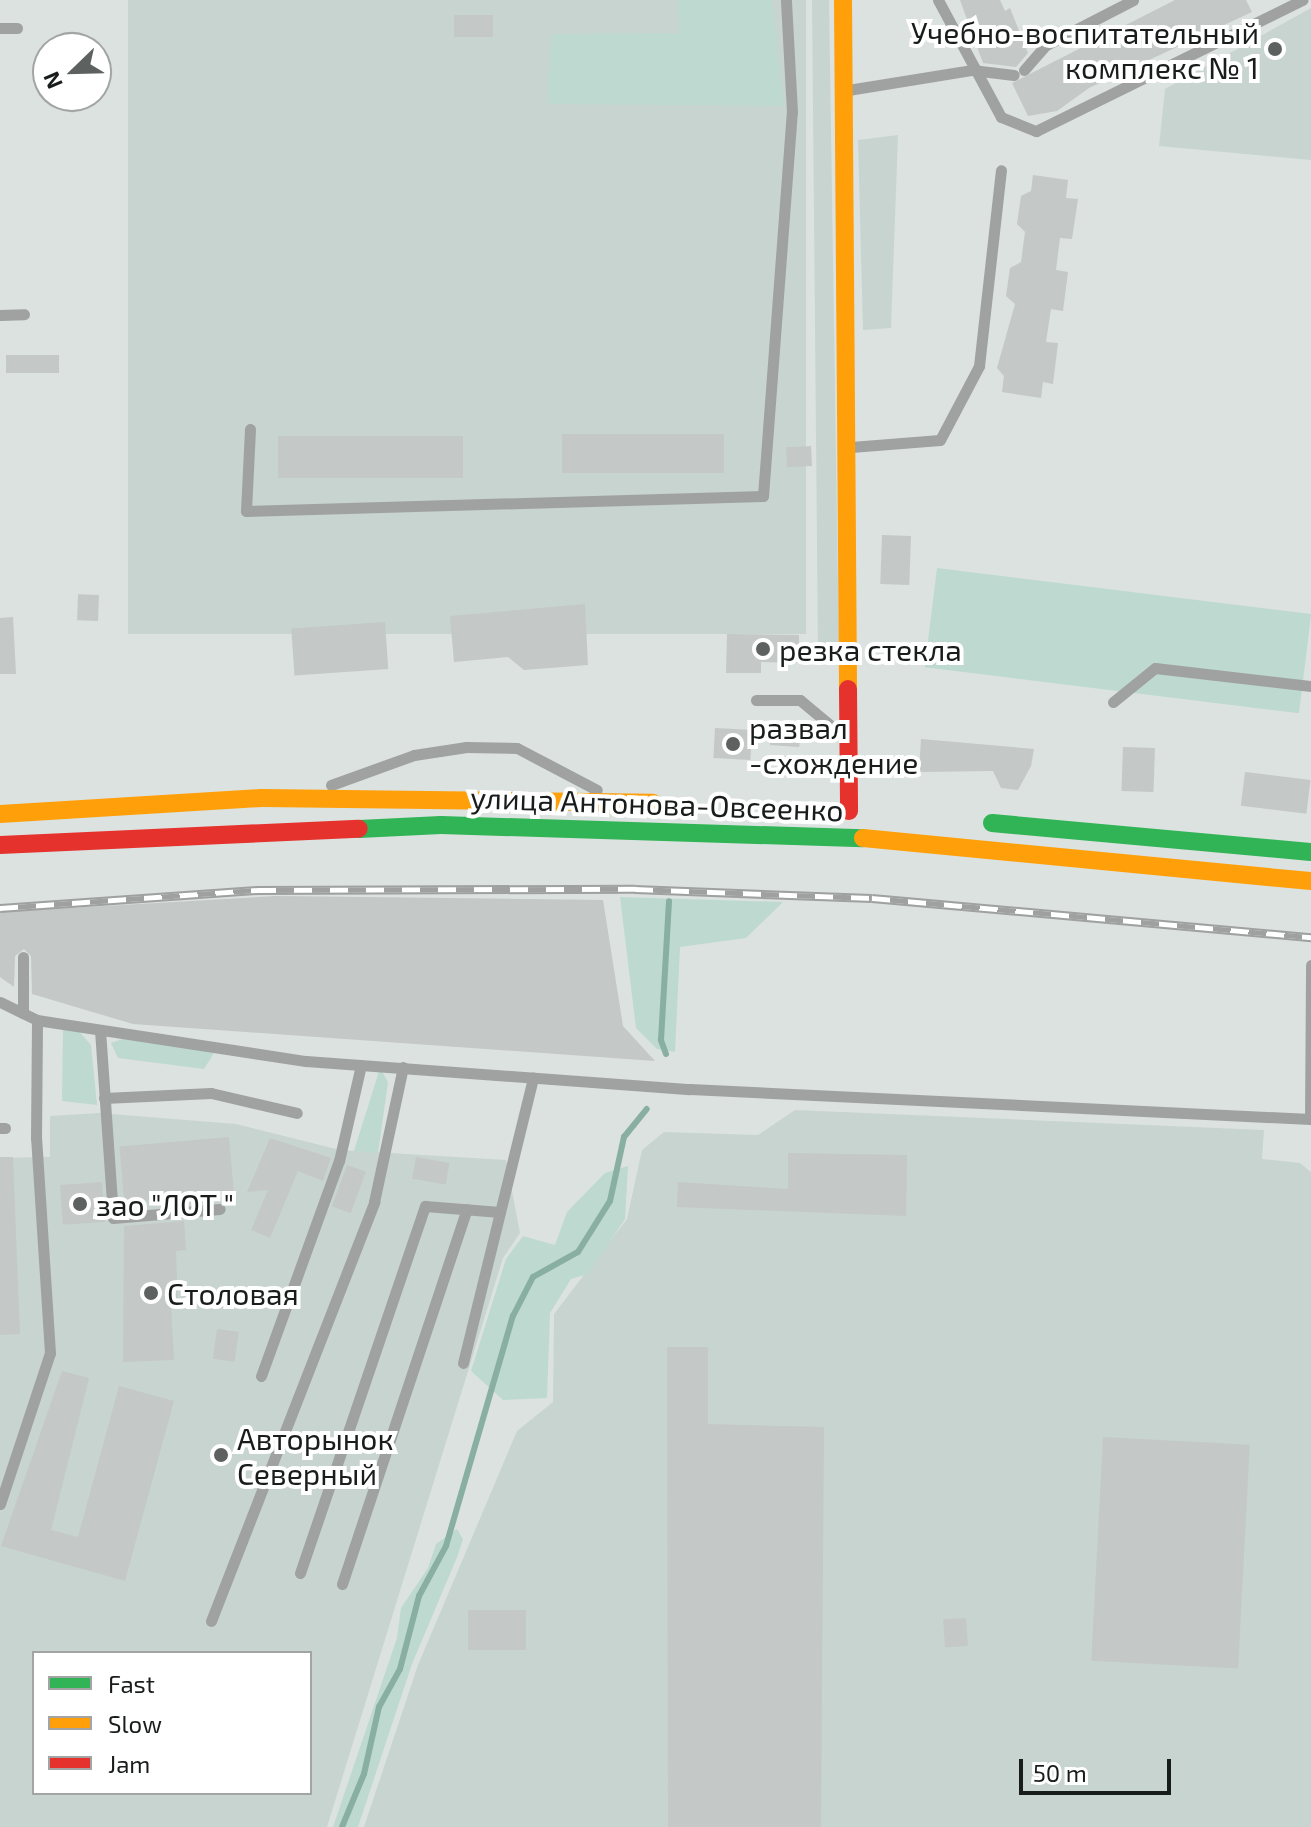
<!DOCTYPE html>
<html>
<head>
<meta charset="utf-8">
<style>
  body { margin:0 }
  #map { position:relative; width:1311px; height:1827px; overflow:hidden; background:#dce2e0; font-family:"Exo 2",sans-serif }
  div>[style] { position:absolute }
  .built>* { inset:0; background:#c8d4d0; transform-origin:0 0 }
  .green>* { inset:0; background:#bed9d0; transform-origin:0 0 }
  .stream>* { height:6px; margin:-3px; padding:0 3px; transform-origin:3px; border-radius:3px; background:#88afa2 }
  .building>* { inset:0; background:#c4c8c7; transform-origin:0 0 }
  .lane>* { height:11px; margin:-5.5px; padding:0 5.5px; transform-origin:5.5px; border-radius:5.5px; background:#a0a2a2 }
  .fast>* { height:18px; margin:-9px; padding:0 9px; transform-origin:9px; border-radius:9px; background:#30b455 }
  .slow>* { height:18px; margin:-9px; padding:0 9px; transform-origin:9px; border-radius:9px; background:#ff9f0a }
  .jam>* { height:18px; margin:-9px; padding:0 9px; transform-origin:9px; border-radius:9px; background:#e5322d }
  .rail>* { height:9px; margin-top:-4.5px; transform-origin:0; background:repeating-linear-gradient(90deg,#fff 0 18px,#9fa1a0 0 36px); box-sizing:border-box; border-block:2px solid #9fa1a0 }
  .dots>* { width:22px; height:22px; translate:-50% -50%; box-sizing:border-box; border:4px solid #fff; border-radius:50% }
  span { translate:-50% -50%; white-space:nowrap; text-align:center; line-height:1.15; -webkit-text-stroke:8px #fff; paint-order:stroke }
  .poi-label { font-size:30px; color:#181c1b }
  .right { translate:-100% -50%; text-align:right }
  .left { translate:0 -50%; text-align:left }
  .street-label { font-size:30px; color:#181c1b }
  .legend { position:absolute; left:32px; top:1651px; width:280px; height:144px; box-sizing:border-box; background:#fff; border:2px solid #a3a4a4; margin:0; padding:10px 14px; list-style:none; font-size:24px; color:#181c1b }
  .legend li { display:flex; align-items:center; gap:16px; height:40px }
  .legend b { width:40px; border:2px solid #a3a4a4 }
  .north { position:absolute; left:32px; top:32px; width:80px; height:80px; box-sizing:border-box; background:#fff; border:2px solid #a3a4a4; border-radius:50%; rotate:247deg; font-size:22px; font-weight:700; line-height:32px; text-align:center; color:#181c1b }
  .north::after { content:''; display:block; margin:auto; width:28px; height:36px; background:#5d6160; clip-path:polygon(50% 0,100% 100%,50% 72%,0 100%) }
  .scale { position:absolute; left:1019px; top:1759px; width:152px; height:36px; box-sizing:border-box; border:4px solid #181c1b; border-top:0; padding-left:10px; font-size:24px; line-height:28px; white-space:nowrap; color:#181c1b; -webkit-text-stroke:6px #fff; paint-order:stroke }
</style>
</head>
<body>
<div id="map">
  <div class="built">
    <div style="left:128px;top:0;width:678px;height:634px"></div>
    <div style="clip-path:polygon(812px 0,829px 0,839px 653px,818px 654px)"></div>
    <div style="clip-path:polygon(1311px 8px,1311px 160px,1159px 146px,1165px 89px)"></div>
    <div style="clip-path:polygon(898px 135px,891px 328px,863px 330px,858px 140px)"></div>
    <div style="clip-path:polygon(795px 1110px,1264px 1130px,1262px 1159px,1300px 1163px,1311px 1172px,1311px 1827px,364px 1827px,418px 1665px,517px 1431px,553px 1402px,554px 1314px,627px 1219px,642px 1150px,664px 1132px,758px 1135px)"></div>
    <div style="clip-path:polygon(evenodd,99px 1113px,236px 1124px,340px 1150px,506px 1160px,520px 1233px,503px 1258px,327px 1827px,0 1827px,0 1158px,50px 1157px,50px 1116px,99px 1113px,34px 1653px,310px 1653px,310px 1793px,34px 1793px,34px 1653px)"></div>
  </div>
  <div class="green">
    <div style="clip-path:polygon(677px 0,772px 0,784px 106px,547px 104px,551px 34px,679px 33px)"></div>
    <div style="left:937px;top:568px;width:377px;height:100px;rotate:7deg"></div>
    <div style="clip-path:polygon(620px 897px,783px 902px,746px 938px,680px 947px,675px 1052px,657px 1049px,636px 1028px)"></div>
    <div style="clip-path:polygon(77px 1029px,91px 1045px,97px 1105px,62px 1101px,63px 1030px)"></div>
    <div style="clip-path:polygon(128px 1037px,214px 1053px,204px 1069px,118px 1058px,111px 1043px)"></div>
    <div style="clip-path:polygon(380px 1068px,388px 1082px,378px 1153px,354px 1151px)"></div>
    <div style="clip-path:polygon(628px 1166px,625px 1219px,588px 1274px,571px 1279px,550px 1313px,547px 1398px,503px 1400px,471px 1371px,506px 1259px,523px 1236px,555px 1245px,567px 1212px,605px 1173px)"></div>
    <div style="clip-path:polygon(457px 1529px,463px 1539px,458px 1555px,412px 1664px,358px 1827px,333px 1827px,397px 1638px,401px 1608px,428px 1568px,436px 1544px)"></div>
  </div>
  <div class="stream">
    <div style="left:666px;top:1054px;width:15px;rotate:-110deg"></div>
    <div style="left:661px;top:1040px;width:139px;rotate:-86.7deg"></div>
    <div style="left:342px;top:1827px;width:57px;rotate:-67.5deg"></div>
    <div style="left:364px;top:1774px;width:69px;rotate:-77.4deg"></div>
    <div style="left:379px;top:1707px;width:43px;rotate:-61.1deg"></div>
    <div style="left:400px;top:1669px;width:75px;rotate:-75.4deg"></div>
    <div style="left:419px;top:1596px;width:57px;rotate:-61.6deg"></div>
    <div style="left:446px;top:1546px;width:240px;rotate:-73.8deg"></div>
    <div style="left:513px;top:1316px;width:44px;rotate:-62.9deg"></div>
    <div style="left:533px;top:1277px;width:51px;rotate:-29.1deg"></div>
    <div style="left:578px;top:1252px;width:60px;rotate:-57.9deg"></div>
    <div style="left:610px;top:1201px;width:66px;rotate:-77.7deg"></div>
    <div style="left:624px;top:1137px;width:36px;rotate:-51deg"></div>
  </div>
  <div class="building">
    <div style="clip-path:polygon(960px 0,1000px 0,1005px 11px,1010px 8px,1028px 53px,1016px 67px,983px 63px)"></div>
    <div style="clip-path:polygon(1175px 0,1246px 0,1252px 12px,1089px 88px,1057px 111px,1028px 116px,1012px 83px)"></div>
    <div style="left:493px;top:15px;width:22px;height:39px;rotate:90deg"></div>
    <div style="clip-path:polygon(1033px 175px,1068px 180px,1066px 198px,1078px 199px,1072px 239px,1060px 238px,1056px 270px,1068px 272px,1063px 311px,1051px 309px,1046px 342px,1058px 343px,1053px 384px,1043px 382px,1041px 398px,1002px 392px,1004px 376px,997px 368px,1015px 304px,1006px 296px,1010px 268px,1021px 262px,1025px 232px,1017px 224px,1021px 196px,1031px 191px)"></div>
    <div style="left:6px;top:355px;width:53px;height:18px"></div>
    <div style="left:562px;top:434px;width:162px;height:39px"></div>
    <div style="left:278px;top:436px;width:185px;height:42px"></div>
    <div style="left:811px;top:446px;width:20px;height:25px;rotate:87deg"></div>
    <div style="left:882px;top:535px;width:29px;height:49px;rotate:2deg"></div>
    <div style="left:99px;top:595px;width:26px;height:21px;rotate:92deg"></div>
    <div style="clip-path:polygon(585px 604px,588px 665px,524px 670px,508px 657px,454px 662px,450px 616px)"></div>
    <div style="clip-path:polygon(13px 617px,16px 674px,0 674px,0 618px)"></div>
    <div style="left:385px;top:622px;width:47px;height:94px;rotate:86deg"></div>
    <div style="clip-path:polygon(727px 634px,799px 635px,799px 663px,761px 662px,761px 673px,726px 673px)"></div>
    <div style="clip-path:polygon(771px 727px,802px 731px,799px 747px,770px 745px)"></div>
    <div style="left:715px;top:728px;width:37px;height:30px;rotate:3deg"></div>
    <div style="clip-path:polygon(921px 739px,1034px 749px,1031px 766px,1018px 790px,1001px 788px,993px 771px,919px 772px)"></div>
    <div style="left:1123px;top:747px;width:32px;height:44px;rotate:2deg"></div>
    <div style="left:1245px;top:772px;width:66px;height:34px;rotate:7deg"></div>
    <div style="clip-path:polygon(276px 896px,603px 900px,623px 1026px,655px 1061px,133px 1024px,32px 994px,31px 956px,24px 949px,15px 956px,14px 987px,0 977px,0 912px)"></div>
    <div style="left:229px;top:1137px;width:56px;height:110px;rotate:85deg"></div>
    <div style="clip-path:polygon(270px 1138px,331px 1158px,323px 1181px,298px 1171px,270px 1238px,251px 1230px,268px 1190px,247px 1192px)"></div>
    <div style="clip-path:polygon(788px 1153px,907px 1155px,906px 1216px,677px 1207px,678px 1182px,788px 1189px)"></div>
    <div style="clip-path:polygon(0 1157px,13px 1157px,20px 1334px,0 1335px)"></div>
    <div style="left:416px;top:1157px;width:34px;height:22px;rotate:10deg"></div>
    <div style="left:347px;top:1165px;width:20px;height:44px;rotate:20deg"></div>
    <div style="left:102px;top:1182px;width:40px;height:42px;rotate:86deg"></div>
    <div style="clip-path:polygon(184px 1221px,186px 1250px,176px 1251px,178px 1305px,171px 1305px,174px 1360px,123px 1362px,124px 1226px)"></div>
    <div style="left:217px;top:1329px;width:22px;height:30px;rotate:8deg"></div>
    <div style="clip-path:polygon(667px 1347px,708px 1347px,708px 1424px,824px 1427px,821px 1827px,668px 1827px)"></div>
    <div style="clip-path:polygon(62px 1371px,89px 1378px,51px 1530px,78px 1537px,119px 1386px,174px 1401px,125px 1581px,1px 1546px)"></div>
    <div style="left:1103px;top:1437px;width:147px;height:224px;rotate:3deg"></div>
    <div style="left:468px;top:1610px;width:58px;height:40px"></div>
    <div style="left:966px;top:1618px;width:28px;height:23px;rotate:86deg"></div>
  </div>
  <div class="lane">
    <div style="left:938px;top:0;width:133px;rotate:61.7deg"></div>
    <div style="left:1001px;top:117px;width:38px;rotate:22deg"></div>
    <div style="left:1036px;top:131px;width:297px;rotate:-26.2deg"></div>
    <div style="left:0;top:28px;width:17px"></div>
    <div style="left:1024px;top:70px;width:33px;rotate:-49deg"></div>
    <div style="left:1046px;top:45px;width:98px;rotate:-27.3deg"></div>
    <div style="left:848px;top:90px;width:126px;rotate:-9.2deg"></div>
    <div style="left:972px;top:70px;width:42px;rotate:6.8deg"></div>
    <div style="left:0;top:315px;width:24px;rotate:-2deg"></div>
    <div style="left:250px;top:429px;width:82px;rotate:92.8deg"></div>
    <div style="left:246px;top:511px;width:517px;rotate:-1.66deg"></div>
    <div style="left:763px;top:496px;width:385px;rotate:-85.7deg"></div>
    <div style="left:792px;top:112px;width:112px;rotate:-93.1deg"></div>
    <div style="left:851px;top:447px;width:89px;rotate:-4.5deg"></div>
    <div style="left:940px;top:440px;width:84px;rotate:-62.2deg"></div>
    <div style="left:979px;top:366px;width:197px;rotate:-83.6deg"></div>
    <div style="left:756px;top:700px;width:44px"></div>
    <div style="left:800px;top:700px;width:55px;rotate:39.8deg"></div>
    <div style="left:1113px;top:702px;width:54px;rotate:-39deg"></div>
    <div style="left:1155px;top:668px;width:157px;rotate:6.6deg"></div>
    <div style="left:331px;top:785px;width:88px;rotate:-19.9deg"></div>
    <div style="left:414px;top:755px;width:53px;rotate:-8.7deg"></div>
    <div style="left:466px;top:747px;width:51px;rotate:1.1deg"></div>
    <div style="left:517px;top:748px;width:90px;rotate:27.7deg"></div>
    <div style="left:0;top:1002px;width:41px;rotate:25.9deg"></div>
    <div style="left:37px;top:1020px;width:272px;rotate:8.7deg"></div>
    <div style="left:306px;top:1061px;width:385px;rotate:4.2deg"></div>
    <div style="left:690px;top:1089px;width:621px;rotate:2.77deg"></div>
    <div style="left:1310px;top:1119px;width:154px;rotate:-89.6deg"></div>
    <div style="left:23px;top:1013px;width:56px;rotate:-90deg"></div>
    <div style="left:100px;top:1030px;width:188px;rotate:86deg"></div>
    <div style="left:113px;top:1218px;width:107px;rotate:-4.8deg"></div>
    <div style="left:104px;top:1098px;width:107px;rotate:-2.7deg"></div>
    <div style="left:211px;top:1093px;width:88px;rotate:13.1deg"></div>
    <div style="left:0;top:1128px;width:5px"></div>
    <div style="left:463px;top:1363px;width:294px;rotate:-76.2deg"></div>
    <div style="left:261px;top:1376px;width:229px;rotate:-70.1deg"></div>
    <div style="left:339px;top:1161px;width:98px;rotate:-77.1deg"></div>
    <div style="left:0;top:1504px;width:159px;rotate:-71.7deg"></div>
    <div style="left:50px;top:1353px;width:215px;rotate:-93.7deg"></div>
    <div style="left:36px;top:1138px;width:118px;rotate:-89.5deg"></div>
    <div style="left:300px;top:1573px;width:388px;rotate:-71.2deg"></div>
    <div style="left:425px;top:1206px;width:75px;rotate:4.6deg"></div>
    <div style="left:342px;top:1584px;width:395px;rotate:-71.6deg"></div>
    <div style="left:211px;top:1621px;width:450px;rotate:-68.7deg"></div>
    <div style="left:374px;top:1202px;width:138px;rotate:-77.9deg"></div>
  </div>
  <div class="fast">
    <div style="left:992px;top:823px;width:320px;rotate:5.2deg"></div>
    <div style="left:359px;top:829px;width:82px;rotate:-2.8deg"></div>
    <div style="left:441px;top:825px;width:422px;rotate:1.8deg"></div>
  </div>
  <div class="slow">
    <div style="left:843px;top:0;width:689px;rotate:89.58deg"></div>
    <div style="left:0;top:814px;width:262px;rotate:-3.5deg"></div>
    <div style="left:262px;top:798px;width:391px;rotate:0.7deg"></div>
    <div style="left:863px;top:838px;width:450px;rotate:5.5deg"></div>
  </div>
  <div class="jam">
    <div style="left:848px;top:689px;width:122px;rotate:89.5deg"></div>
    <div style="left:0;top:845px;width:359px;rotate:-2.6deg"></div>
  </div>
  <div class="rail">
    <div style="left:0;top:908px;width:259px;rotate:-4deg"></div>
    <div style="left:258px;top:890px;width:377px;rotate:-0.2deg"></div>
    <div style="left:635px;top:889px;width:237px;rotate:2.2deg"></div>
    <div style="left:872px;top:898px;width:441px;rotate:5.1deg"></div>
  </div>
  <div class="dots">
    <div style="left:1275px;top:49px;background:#5d6160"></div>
    <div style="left:763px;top:649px;background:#5d6160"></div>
    <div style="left:733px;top:744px;background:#5d6160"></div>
    <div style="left:80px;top:1204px;background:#5d6160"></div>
    <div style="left:151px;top:1293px;background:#5d6160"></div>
    <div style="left:221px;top:1455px;background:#5d6160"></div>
  </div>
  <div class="poi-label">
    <span class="right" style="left:1259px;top:49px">Учебно-воспитательный<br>комплекс № 1</span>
    <span class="left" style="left:779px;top:649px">резка стекла</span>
    <span class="left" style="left:749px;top:744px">развал<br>-схождение</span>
    <span class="left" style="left:96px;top:1204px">зао "ЛОТ "</span>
    <span class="left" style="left:167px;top:1293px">Столовая</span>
    <span class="left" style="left:237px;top:1455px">Авторынок<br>Северный</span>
  </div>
  <div class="street-label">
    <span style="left:657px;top:803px;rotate:2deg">улица Антонова-Овсеенко</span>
  </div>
  <ul class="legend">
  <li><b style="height:10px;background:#30b455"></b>Fast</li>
  <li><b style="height:10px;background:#ff9f0a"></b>Slow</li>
  <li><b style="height:10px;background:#e5322d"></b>Jam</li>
  </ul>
  <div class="north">N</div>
  <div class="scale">50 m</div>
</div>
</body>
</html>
